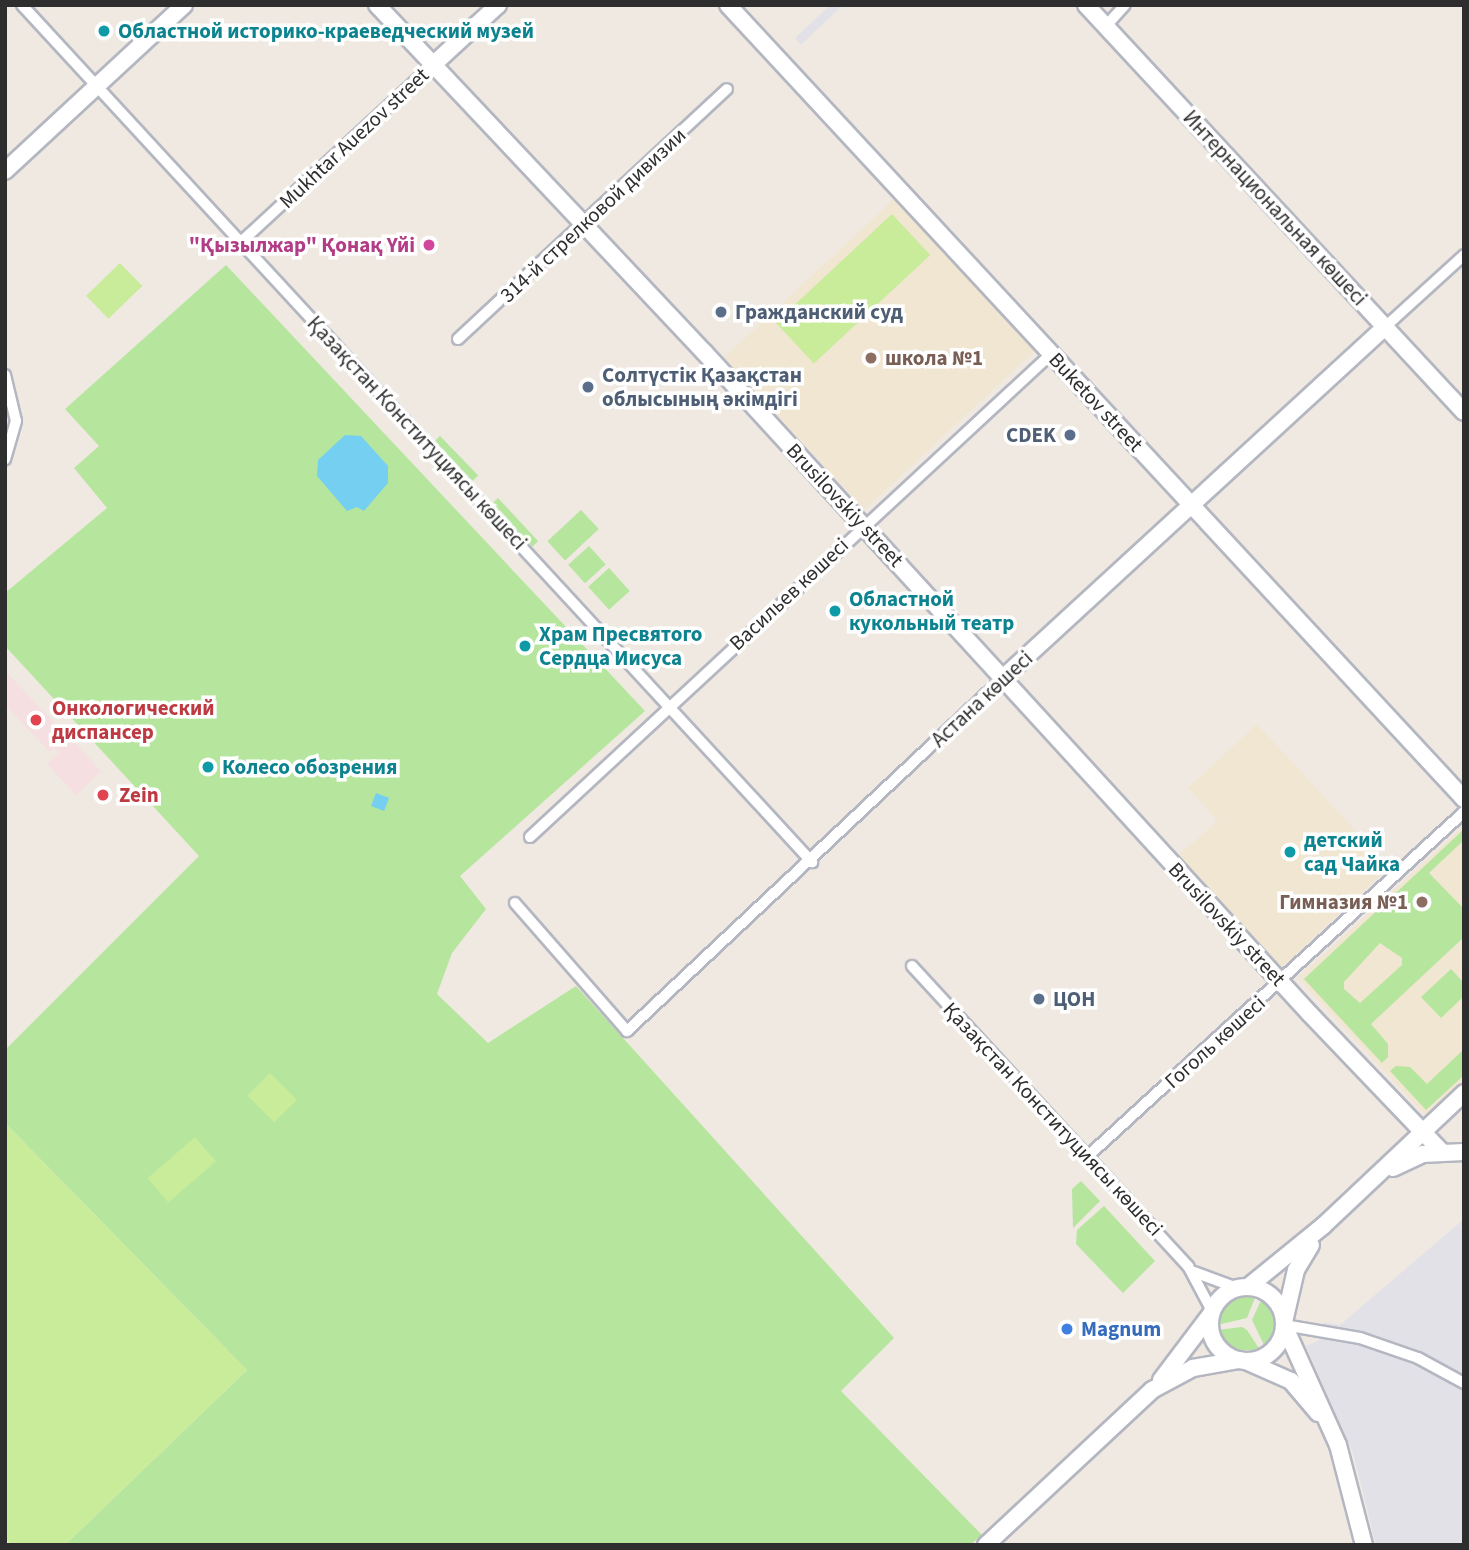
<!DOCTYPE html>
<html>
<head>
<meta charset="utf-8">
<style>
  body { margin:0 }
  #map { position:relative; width:1469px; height:1550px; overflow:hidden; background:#efe9e1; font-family:"Source Sans 3",sans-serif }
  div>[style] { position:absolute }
  .industrial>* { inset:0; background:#e3e1e8 }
  .education>* { inset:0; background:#f0e6d1; transform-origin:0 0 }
  .medical>* { inset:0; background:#f5dfe0 }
  .green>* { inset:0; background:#b6e59e; transform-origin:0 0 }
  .pitch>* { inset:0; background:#c9ec9a; transform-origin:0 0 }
  .water>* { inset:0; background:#75cff0; transform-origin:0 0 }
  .roads { filter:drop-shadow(2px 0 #b4b7c1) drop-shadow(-2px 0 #b4b7c1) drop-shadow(0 2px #b4b7c1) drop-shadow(0 -2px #b4b7c1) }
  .street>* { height:10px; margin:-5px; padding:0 5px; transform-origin:5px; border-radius:5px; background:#fff }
  .secondary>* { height:16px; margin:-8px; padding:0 8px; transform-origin:8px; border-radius:8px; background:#fff }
  .secondary>.ring { margin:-8px; padding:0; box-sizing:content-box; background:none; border:16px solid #fff; border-radius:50% }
  .dots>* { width:19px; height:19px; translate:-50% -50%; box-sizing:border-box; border:4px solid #fff; border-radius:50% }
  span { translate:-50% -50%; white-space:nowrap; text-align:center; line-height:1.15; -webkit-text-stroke:7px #fff; paint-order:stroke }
  .culture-label { font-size:21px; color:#0d838f; font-weight:700 }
  .left { translate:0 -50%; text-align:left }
  .street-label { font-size:21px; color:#2e2e2e }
  .hotel-label { font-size:21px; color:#b23c85; font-weight:700 }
  .right { translate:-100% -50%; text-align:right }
  .service-label { font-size:21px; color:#4e5e75; font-weight:700 }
  .education-label { font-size:21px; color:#785e54; font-weight:700 }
  .health-label { font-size:21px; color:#be3a42; font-weight:700 }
  .shop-label { font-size:21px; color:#366cbe; font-weight:700 }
  .frame { position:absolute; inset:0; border:7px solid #2e2e2e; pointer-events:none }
</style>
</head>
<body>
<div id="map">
  <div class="industrial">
    <div style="clip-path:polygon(830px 5px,843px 5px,801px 45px,795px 38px)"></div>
    <div style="clip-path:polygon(1464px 1219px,1464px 1545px,1376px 1545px,1353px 1453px,1306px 1346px,1326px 1337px,1324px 1322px,1340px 1325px)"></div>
  </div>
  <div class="education">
    <div style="left:894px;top:199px;width:207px;height:233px;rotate:47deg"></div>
    <div style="clip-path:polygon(1257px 724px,1389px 867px,1280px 969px,1176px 857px,1218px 821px,1188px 788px)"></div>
    <div style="clip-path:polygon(1464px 826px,1464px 1079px,1425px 1115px,1298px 978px)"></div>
  </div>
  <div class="medical">
    <div style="clip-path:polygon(5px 671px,67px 736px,61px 741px,65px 746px,72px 740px,101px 771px,76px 795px,47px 764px,59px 752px,54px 748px,50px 752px,5px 705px)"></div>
  </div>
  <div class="green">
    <div style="clip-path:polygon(226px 265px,645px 711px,460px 876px,486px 909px,452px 953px,437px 994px,488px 1043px,576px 986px,894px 1338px,841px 1391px,982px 1535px,970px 1545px,65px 1545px,247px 1370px,5px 1123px,5px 1050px,199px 856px,5px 646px,5px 593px,107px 508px,74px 468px,99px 446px,65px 409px)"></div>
    <div style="left:440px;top:436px;width:55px;height:8px;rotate:46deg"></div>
    <div style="left:498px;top:498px;width:59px;height:8px;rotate:47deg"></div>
    <div style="left:581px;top:510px;width:26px;height:46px;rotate:47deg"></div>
    <div style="left:589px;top:546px;width:25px;height:28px;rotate:48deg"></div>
    <div style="left:609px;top:568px;width:31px;height:28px;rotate:48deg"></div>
    <div style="clip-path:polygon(evenodd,1462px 831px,1464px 840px,1429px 873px,1464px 909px,1464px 937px,1371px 1024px,1388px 1044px,1388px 1057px,1382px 1063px,1304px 979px,1462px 831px,1380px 943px,1402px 958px,1402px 965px,1360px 1003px,1344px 989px,1344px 982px,1380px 943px)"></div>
    <div style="clip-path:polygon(1451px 969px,1464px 983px,1464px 996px,1441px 1018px,1421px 997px)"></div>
    <div style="clip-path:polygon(1464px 1049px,1464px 1075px,1426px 1110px,1390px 1071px,1396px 1066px,1410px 1067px,1427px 1084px)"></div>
    <div style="clip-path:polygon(1081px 1181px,1100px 1201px,1073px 1228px,1072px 1189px)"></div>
    <div style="clip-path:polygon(1104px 1206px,1155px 1261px,1123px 1293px,1076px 1244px,1077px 1230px)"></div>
    <div style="clip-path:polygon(1244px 1294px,1256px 1295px,1247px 1318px,1217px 1325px,1223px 1305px)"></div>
    <div style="clip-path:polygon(1262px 1298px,1276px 1321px,1273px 1337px,1265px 1347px,1252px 1320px)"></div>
    <div style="clip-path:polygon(1242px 1327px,1247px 1330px,1260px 1350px,1232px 1350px,1217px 1330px)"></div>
  </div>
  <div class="pitch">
    <div style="left:892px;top:214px;width:56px;height:159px;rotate:47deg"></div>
    <div style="left:120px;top:263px;width:32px;height:47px;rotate:46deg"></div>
    <div style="left:270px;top:1073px;width:38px;height:32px;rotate:45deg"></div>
    <div style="clip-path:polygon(5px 1123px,247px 1370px,65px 1545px,11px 1545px,5px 1538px)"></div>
    <div style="left:195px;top:1137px;width:32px;height:63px;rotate:49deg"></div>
  </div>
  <div class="water">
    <div style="clip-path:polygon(345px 435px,361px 436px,388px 466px,388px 483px,364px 511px,357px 507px,347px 511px,317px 476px,318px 460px)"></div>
    <div style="left:376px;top:793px;width:14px;height:14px;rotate:21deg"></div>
  </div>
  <div class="roads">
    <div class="street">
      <div style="left:22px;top:5px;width:1166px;rotate:47.33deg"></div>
      <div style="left:1106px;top:26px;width:28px;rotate:-48deg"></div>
      <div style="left:241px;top:242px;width:264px;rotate:-42.7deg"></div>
      <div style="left:1385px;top:327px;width:107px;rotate:-42.3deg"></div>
      <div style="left:458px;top:339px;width:367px;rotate:-42.9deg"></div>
      <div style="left:5px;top:375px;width:47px;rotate:76.6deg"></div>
      <div style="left:16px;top:421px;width:40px;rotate:106deg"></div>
      <div style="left:530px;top:837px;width:710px;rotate:-42.83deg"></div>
      <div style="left:515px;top:903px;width:170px;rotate:48.8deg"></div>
      <div style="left:627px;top:1031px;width:516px;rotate:-43.19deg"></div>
      <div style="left:912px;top:966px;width:408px;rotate:47.4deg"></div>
      <div style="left:1188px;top:1266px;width:51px;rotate:61.9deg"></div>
      <div style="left:1088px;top:1156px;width:510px;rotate:-42.46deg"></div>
      <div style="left:1194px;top:1272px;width:46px;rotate:20.4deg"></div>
      <div style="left:1284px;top:1325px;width:77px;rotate:9.7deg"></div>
      <div style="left:1360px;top:1338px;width:61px;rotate:19deg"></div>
      <div style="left:1418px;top:1358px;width:52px;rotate:28.5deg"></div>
    </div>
    <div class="secondary">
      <div style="left:377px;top:5px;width:477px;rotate:46.7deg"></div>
      <div style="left:704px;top:352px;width:897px;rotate:47.53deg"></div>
      <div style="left:1310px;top:1014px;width:191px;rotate:46.3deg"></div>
      <div style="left:728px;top:5px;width:1083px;rotate:47.17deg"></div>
      <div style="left:1086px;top:5px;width:555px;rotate:47.12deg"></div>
      <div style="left:435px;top:63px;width:86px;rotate:-42.6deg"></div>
      <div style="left:5px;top:171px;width:244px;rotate:-42.8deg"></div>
      <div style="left:1003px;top:678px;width:519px;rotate:-42.58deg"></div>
      <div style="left:1393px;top:1168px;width:33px;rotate:-25deg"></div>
      <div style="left:1423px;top:1154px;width:41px;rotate:-2.8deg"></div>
      <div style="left:1248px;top:1287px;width:97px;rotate:-39.1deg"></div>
      <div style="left:1323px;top:1226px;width:194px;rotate:-43.3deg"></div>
      <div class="ring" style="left:1210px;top:1287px;width:58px;height:58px"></div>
      <div style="left:1284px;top:1322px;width:53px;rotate:-77deg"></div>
      <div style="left:1296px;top:1270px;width:29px;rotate:-59deg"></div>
      <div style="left:1284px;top:1325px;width:132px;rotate:65.8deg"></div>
      <div style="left:1338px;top:1445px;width:103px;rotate:75.4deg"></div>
      <div style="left:1248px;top:1362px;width:47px;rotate:23.8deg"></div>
      <div style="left:1291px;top:1381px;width:42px;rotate:49.8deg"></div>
      <div style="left:1161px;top:1380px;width:83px;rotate:-52.9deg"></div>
      <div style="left:986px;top:1545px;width:227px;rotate:-43deg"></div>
      <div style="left:1152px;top:1390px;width:47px;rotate:-28.2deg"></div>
      <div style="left:1193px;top:1368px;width:47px;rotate:-9.9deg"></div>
    </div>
  </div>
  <div class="dots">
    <div style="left:104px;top:31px;background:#0f9aa8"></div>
    <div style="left:429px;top:245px;background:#d1479c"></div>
    <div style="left:721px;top:312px;background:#5c6f8a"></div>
    <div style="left:871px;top:358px;background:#8d6e63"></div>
    <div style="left:588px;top:387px;background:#5c6f8a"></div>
    <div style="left:1070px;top:435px;background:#5c6f8a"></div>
    <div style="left:835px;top:611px;background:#0f9aa8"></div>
    <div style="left:525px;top:646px;background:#0f9aa8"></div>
    <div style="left:36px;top:720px;background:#e0444e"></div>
    <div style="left:208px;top:767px;background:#0f9aa8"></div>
    <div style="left:103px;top:795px;background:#e0444e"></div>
    <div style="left:1290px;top:852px;background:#0f9aa8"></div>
    <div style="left:1422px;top:902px;background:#8d6e63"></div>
    <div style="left:1039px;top:999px;background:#5c6f8a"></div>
    <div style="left:1067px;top:1329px;background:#3f7fe0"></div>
  </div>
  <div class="culture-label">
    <span class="left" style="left:118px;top:31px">Oбластной историко-краеведческий музей</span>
    <span class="left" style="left:849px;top:611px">Областной<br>кукольный театр</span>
    <span class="left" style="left:539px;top:646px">Храм Пресвятого<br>Сердца Иисуса</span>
    <span class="left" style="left:222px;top:767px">Колесо обозрения</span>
    <span class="left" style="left:1304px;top:852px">детский<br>сад Чайка</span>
  </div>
  <div class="street-label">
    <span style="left:354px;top:138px;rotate:-43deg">Mukhtar Auezov street</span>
    <span style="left:1275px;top:208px;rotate:47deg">Интернациональная көшесі</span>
    <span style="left:593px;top:215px;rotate:-43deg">314-й стрелковой дивизии</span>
    <span style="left:1096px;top:402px;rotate:47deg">Buketov street</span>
    <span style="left:417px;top:433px;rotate:47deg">Қазақстан Конституциясы көшесі</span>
    <span style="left:845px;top:505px;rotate:47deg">Brusilovskiy street</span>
    <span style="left:789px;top:594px;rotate:-43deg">Васильев көшесі</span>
    <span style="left:982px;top:699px;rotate:-43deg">Астана көшесі</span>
    <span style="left:1227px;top:924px;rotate:47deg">Brusilovskiy street</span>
    <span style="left:1215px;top:1042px;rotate:-42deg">Гоголь көшесі</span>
    <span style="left:1053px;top:1119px;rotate:47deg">Қазақстан Конституциясы көшесі</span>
  </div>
  <div class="hotel-label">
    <span class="right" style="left:415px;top:245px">"Қызылжар" Қонақ Үйі</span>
  </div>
  <div class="service-label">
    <span class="left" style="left:735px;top:312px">Гражданский суд</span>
    <span class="left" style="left:602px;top:387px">Солтүстік Қазақстан<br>облысының әкімдігі</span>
    <span class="right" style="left:1056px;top:435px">CDEK</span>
    <span class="left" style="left:1053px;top:999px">ЦОН</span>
  </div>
  <div class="education-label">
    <span class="left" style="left:885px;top:358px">школа №1</span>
    <span class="right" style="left:1408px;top:902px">Гимназия №1</span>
  </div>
  <div class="health-label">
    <span class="left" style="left:52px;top:720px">Онкологический<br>диспансер</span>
    <span class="left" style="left:119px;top:795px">Zein</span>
  </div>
  <div class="shop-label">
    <span class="left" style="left:1081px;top:1329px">Magnum</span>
  </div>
  <div class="frame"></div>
</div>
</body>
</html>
